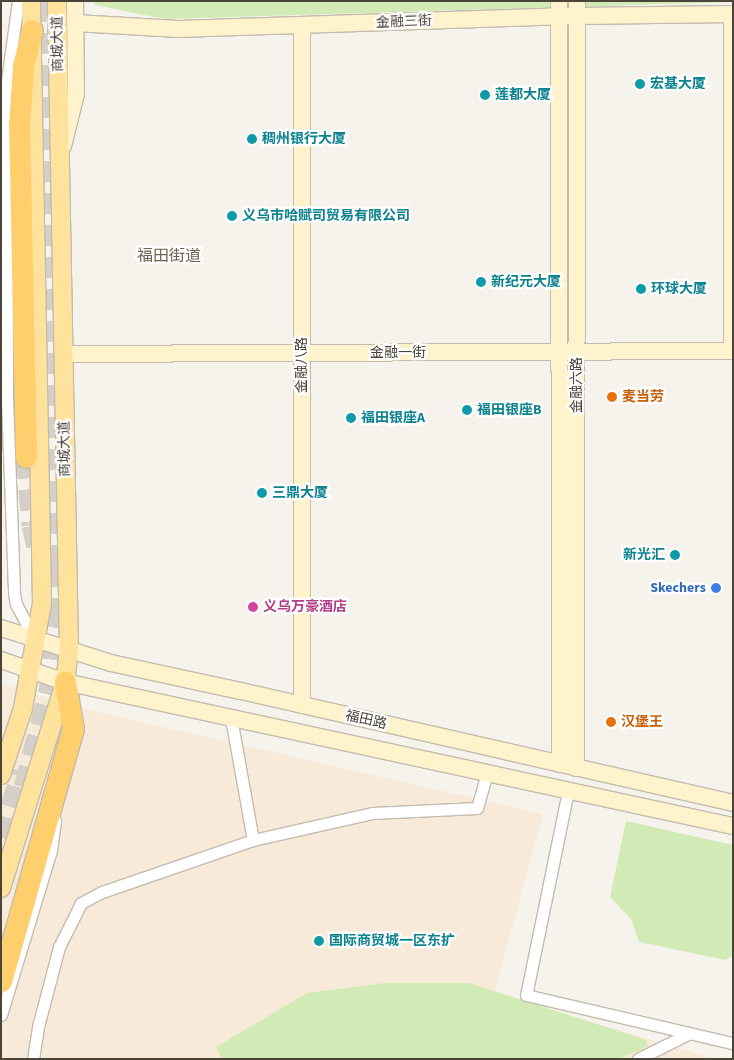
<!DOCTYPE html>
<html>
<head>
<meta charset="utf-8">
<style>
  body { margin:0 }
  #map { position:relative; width:734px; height:1060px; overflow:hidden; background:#f6f3ec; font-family:"Source Sans 3","Noto Sans SC",sans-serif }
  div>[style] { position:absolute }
  .commercial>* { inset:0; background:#f7ead8 }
  .green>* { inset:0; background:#d2eab5 }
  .highway-tunnel>* { height:21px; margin-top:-10.5px; transform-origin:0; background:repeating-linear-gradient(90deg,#d4d0c8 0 21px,transparent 0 32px) }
  .roads { filter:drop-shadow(1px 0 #c2bbae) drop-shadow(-1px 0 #c2bbae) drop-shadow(0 1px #c2bbae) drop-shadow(0 -1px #c2bbae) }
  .street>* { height:11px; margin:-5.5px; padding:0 5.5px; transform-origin:5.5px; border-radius:5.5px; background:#fff }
  .secondary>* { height:16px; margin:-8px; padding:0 8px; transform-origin:8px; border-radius:8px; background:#fff3cd }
  .primary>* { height:18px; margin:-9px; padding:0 9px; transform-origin:9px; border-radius:9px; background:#ffe39c }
  .highway>* { height:21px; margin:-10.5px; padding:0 10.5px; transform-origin:10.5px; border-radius:10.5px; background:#ffcf6e }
  .dots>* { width:14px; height:14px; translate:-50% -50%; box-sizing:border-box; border:2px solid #fff; border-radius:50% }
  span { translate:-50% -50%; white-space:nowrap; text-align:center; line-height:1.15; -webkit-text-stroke:4.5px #fff; paint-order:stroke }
  .street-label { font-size:14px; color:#4b4439 }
  .culture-label { font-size:14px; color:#0d838f; font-weight:700 }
  .left { translate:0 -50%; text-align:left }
  .right { translate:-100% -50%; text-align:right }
  .food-label { font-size:14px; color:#c56008; font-weight:700 }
  .shop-label { font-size:14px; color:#366cbe; font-weight:700 }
  .hotel-label { font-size:14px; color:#b23c85; font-weight:700 }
  .quarter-label { font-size:16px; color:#6e6250 }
  .frame { position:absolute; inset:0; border:2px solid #4b4439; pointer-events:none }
</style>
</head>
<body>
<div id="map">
  <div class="commercial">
    <div style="clip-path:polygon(1px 684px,89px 710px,543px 814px,494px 994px,716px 1059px,1px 1059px)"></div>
  </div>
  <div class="green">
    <div style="clip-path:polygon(94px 1px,733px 1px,733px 2px,164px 19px,95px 5px)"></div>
    <div style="clip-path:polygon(626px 821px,733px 845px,733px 955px,726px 960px,639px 942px,631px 919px,610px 897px)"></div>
    <div style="clip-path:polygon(385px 983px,469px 983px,647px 1040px,647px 1047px,618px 1059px,222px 1059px,216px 1047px,307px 993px)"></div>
  </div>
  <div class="highway-tunnel">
    <div style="left:41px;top:1px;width:575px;rotate:89deg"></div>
    <div style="left:26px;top:457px;width:68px;rotate:85deg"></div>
    <div style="left:32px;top:525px;width:22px;rotate:77deg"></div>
    <div style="left:24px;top:787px;width:99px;rotate:-75.4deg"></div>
    <div style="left:49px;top:691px;width:73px;rotate:-82.9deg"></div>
    <div style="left:58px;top:619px;width:60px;rotate:-88.1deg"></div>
    <div style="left:1px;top:837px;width:69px;rotate:-72.3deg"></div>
  </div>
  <div class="roads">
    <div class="street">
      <div style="left:18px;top:1px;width:88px;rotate:97.9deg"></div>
      <div style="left:6px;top:88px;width:311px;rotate:89.8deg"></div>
      <div style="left:7px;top:399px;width:194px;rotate:87.9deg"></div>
      <div style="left:14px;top:593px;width:11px;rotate:80deg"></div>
      <div style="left:16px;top:604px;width:38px;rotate:62deg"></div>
      <div style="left:231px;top:718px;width:124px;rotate:79.8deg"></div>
      <div style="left:568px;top:791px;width:208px;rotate:101.6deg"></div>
      <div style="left:526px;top:995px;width:212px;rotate:13.1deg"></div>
      <div style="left:1px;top:1015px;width:172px;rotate:-73.1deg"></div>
      <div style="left:51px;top:850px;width:30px;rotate:-82deg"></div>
      <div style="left:33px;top:1059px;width:36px;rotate:-81deg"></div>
      <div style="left:39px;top:1023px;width:79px;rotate:-75.3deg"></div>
      <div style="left:59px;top:947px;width:49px;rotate:-63.4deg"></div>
      <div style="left:81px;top:903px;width:24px;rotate:-28deg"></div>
      <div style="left:102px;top:892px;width:160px;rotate:-19deg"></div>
      <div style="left:253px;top:840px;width:123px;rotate:-12.7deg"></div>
      <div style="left:373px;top:813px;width:104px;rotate:-2.8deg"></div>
      <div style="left:477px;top:808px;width:35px;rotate:-74deg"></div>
      <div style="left:638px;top:1059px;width:56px;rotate:-26.6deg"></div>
    </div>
    <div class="secondary">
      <div style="left:559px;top:1px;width:763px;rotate:89.92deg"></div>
      <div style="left:732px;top:14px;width:337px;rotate:90deg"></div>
      <div style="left:75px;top:23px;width:103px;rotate:3.3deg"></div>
      <div style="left:178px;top:29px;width:399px;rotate:-1.9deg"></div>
      <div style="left:577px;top:16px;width:156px;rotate:-0.7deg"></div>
      <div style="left:302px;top:25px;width:680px;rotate:90deg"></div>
      <div style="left:63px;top:146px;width:54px;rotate:-76deg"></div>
      <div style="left:76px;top:94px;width:93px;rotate:-90.6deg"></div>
      <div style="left:63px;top:354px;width:670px;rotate:-0.26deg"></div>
      <div style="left:1px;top:628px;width:115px;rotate:17.7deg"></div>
      <div style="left:111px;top:663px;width:133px;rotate:12.2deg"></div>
      <div style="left:241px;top:691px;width:505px;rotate:12.82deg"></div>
      <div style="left:1px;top:660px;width:68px;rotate:19deg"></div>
      <div style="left:65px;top:682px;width:683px;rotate:12.17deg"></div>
      <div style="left:576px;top:768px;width:767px;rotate:-89.93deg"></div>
    </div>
    <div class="primary">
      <div style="left:1px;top:775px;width:71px;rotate:-71.8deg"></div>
      <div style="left:23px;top:708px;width:107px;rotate:-79.7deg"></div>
      <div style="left:42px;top:603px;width:602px;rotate:-91.05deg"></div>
      <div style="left:1px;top:888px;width:216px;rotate:-72.7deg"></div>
      <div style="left:65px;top:682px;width:32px;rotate:-83deg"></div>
      <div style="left:69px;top:650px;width:649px;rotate:-91.06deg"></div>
    </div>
    <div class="highway">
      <div style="left:26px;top:457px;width:332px;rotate:-91.2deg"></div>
      <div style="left:19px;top:125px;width:59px;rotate:-86.1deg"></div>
      <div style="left:23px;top:66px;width:37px;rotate:-76deg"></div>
      <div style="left:1px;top:981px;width:262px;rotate:-74.1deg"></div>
      <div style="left:73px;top:729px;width:48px;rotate:-99.7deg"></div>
    </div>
  </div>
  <div class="dots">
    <div style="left:640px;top:84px;background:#0f9aa8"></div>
    <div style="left:485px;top:95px;background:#0f9aa8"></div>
    <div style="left:252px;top:139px;background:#0f9aa8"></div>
    <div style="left:232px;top:216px;background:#0f9aa8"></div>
    <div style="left:481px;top:282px;background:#0f9aa8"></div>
    <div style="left:641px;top:289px;background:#0f9aa8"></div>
    <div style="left:612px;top:397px;background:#e8710a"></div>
    <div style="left:467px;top:410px;background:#0f9aa8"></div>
    <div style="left:351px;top:418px;background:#0f9aa8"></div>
    <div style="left:262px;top:493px;background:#0f9aa8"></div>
    <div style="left:675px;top:555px;background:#0f9aa8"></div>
    <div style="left:716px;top:588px;background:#3f7fe0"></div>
    <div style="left:253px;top:607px;background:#d1479c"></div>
    <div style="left:611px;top:722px;background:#e8710a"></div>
    <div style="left:319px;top:941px;background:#0f9aa8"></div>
  </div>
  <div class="street-label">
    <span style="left:404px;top:22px;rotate:-2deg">金融三街</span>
    <span style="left:58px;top:44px;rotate:-91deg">商城大道</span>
    <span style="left:398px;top:353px">金融一街</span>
    <span style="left:302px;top:365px;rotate:-90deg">金融八路</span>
    <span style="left:577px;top:385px;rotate:-90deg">金融六路</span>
    <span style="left:65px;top:449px;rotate:-91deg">商城大道</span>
    <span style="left:366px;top:720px;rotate:13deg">福田路</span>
  </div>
  <div class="culture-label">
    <span class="left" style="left:650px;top:84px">宏基大厦</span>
    <span class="left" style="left:495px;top:95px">莲都大厦</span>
    <span class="left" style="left:262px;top:139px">稠州银行大厦</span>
    <span class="left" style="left:242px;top:216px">义乌市哈赋司贸易有限公司</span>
    <span class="left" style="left:491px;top:282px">新纪元大厦</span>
    <span class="left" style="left:651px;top:289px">环球大厦</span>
    <span class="left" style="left:477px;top:410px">福田银座B</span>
    <span class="left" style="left:361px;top:418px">福田银座A</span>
    <span class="left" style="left:272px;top:493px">三鼎大厦</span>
    <span class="right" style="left:665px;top:555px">新光汇</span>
    <span class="left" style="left:329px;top:941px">国际商贸城一区东扩</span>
  </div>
  <div class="food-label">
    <span class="left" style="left:622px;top:397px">麦当劳</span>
    <span class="left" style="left:621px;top:722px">汉堡王</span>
  </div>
  <div class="shop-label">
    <span class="right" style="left:706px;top:588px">Skechers</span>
  </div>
  <div class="hotel-label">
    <span class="left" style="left:263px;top:607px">义乌万豪酒店</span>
  </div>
  <div class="quarter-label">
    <span style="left:169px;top:256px">福田街道</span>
  </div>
  <div class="frame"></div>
</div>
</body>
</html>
